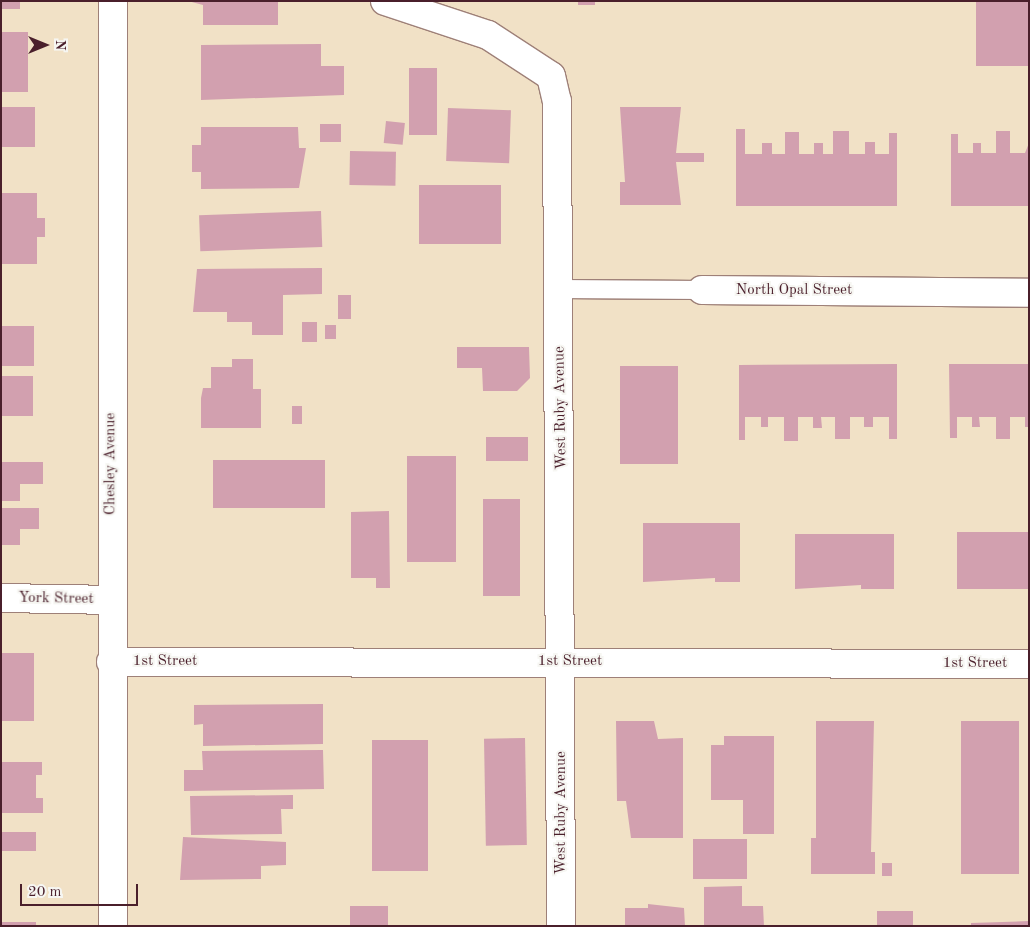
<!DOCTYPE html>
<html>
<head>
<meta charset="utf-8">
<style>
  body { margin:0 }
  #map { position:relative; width:1030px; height:927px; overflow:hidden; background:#f1e1c6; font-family:"Old Standard TT",serif }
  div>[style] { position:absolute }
  .building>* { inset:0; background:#d2a0af; transform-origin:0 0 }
  .roads { filter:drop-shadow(1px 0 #9e8078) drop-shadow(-1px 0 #9e8078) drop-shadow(0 1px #9e8078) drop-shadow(0 -1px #9e8078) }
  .lane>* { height:18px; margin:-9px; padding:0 9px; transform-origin:9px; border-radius:9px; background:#fff }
  .street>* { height:28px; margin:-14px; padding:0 14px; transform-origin:14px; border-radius:14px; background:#fff }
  span { translate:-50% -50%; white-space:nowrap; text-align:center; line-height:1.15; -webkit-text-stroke:4px #f6f6f2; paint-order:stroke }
  .street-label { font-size:15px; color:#4a1f2b }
  .frame { position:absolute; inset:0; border:2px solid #4a1f2b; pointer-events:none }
  .north { position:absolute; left:20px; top:20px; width:50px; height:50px; -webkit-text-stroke:4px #f6f6f2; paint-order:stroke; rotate:90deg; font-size:14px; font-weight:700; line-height:20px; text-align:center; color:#4a1f2b }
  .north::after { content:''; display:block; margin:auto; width:18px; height:22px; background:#4a1f2b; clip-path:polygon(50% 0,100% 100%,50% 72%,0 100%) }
  .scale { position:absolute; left:20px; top:884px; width:118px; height:22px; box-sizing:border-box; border:2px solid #4a1f2b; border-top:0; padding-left:6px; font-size:15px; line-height:18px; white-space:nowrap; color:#4a1f2b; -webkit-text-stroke:4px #f6f6f2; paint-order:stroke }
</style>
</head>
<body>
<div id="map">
  <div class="building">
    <div style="left:1px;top:1px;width:19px;height:8px"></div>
    <div style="clip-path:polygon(188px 1px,278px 1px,278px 25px,203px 25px,203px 5px)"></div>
    <div style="left:578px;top:1px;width:17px;height:4px"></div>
    <div style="left:976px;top:1px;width:53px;height:65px"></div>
    <div style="left:1px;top:32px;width:27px;height:60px"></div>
    <div style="clip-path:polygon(321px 44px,321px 66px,344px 66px,344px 95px,201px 100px,201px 45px)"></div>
    <div style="left:409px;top:68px;width:28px;height:67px"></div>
    <div style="left:1px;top:107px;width:34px;height:40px"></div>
    <div style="clip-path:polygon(620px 107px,681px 107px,676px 153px,704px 153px,704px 162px,676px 162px,681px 205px,620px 205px,620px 182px,625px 182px)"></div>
    <div style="left:448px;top:108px;width:63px;height:53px;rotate:2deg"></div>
    <div style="left:386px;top:121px;width:19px;height:22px;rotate:6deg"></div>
    <div style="left:320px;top:124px;width:21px;height:18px"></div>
    <div style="clip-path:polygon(201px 127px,298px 127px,299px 148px,306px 148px,299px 188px,201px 189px,201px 172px,192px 172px,192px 145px,201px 145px)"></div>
    <div style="clip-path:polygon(736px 129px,745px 129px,745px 154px,762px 154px,762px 143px,772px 143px,772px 154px,785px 154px,785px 132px,799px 132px,799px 154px,814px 154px,814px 143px,823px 143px,823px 154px,833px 154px,833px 131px,849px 131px,849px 154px,865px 154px,865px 142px,875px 142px,875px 154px,889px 154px,889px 133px,897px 133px,897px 206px,736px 206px)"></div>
    <div style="clip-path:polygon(996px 131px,1010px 131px,1010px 153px,1025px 153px,1029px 143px,1029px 206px,951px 206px,951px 134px,958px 134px,958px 153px,973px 153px,973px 143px,981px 143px,981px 153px,996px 153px)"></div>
    <div style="left:350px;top:151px;width:46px;height:34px;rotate:1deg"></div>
    <div style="left:419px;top:185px;width:82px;height:59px"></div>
    <div style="clip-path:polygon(1px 193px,37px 193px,37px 218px,45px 218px,45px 237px,37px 237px,37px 264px,1px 264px)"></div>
    <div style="left:321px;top:211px;width:36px;height:122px;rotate:88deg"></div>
    <div style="clip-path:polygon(322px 268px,322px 294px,283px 295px,283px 335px,252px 335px,252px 322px,227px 322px,227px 312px,193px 312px,197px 269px)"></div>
    <div style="left:338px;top:295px;width:13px;height:24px"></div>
    <div style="left:302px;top:322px;width:15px;height:20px"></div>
    <div style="left:325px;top:325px;width:11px;height:14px"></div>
    <div style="left:1px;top:326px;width:33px;height:40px"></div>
    <div style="clip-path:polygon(457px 347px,529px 347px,530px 378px,517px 391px,483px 391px,482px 368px,457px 368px)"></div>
    <div style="clip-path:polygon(232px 359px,253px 359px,253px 389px,261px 389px,261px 428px,201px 428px,201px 398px,203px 388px,211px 388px,211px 367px,232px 367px)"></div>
    <div style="clip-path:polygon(897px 364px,897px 439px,889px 439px,889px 417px,873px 417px,873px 427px,864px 427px,864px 417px,850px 417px,850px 439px,835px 439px,835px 417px,821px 417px,822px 428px,813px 428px,813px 417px,798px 417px,798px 441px,784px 441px,784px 417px,768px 417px,768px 427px,761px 427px,761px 417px,745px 417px,745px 440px,739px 440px,739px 365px)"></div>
    <div style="clip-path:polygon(949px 364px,1029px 364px,1029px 427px,1025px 427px,1025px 417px,1010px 417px,1010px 439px,996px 439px,996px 417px,979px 417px,980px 427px,972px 427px,972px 417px,957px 417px,957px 438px,950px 438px)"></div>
    <div style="left:678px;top:366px;width:98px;height:58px;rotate:90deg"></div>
    <div style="left:1px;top:376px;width:32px;height:40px"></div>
    <div style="left:292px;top:406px;width:10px;height:18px"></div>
    <div style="left:486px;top:437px;width:42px;height:24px"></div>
    <div style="left:407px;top:456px;width:49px;height:106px"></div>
    <div style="left:325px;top:460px;width:48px;height:112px;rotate:90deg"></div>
    <div style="clip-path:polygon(1px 462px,43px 462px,43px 484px,20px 484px,20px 501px,1px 501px)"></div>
    <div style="left:483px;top:499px;width:37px;height:97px"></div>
    <div style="clip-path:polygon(1px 508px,39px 508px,39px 529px,20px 529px,20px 545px,1px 545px)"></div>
    <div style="clip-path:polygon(389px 511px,390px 588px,376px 588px,376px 578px,351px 578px,351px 512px)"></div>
    <div style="clip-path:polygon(643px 523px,740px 523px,740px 582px,715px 582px,715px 578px,643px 582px)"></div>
    <div style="left:957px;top:532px;width:72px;height:57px"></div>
    <div style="clip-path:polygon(795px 534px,894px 534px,894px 589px,861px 589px,861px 585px,795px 589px)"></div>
    <div style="left:1px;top:653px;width:33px;height:68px"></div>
    <div style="clip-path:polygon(323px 704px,323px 744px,203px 746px,203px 724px,194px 725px,194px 705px)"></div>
    <div style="clip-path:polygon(616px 721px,654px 721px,658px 739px,683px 738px,683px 838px,631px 838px,626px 801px,617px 801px)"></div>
    <div style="clip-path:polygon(816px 721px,874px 721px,871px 852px,875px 852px,875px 874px,811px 874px,811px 838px,816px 838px)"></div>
    <div style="left:961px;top:721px;width:58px;height:153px"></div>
    <div style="clip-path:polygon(724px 736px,774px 736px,774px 834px,743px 834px,743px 800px,711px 800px,711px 745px,724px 745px)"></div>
    <div style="left:525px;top:738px;width:107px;height:41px;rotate:89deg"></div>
    <div style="left:428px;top:740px;width:131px;height:56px;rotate:90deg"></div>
    <div style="clip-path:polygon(323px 750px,324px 789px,184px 791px,184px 770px,203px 770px,202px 751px)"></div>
    <div style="clip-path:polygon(1px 762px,42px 762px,42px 775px,36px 775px,36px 798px,43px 798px,43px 813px,1px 813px)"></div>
    <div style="clip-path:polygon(293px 795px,293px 809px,281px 809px,282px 834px,191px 835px,190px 796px)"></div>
    <div style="left:1px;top:832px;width:35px;height:19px"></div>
    <div style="clip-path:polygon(183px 837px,286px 842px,286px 865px,261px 866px,261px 879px,180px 880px)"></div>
    <div style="left:693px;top:839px;width:54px;height:40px"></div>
    <div style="left:882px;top:863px;width:10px;height:13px"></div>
    <div style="clip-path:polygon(742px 886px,742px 906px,763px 906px,764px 926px,704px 926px,704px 887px)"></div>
    <div style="clip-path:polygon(648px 904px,684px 908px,685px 926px,625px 926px,625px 908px,648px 908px)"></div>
    <div style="left:388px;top:906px;width:20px;height:38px;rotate:90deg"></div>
    <div style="left:877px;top:911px;width:36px;height:15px"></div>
    <div style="clip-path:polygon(1029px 921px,1029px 926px,971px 926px,971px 923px)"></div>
    <div style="left:1px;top:922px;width:35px;height:4px"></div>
  </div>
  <div class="roads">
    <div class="lane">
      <div style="left:559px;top:289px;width:143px;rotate:0.4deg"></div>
    </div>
    <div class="street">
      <div style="left:385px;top:1px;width:108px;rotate:18.3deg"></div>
      <div style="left:488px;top:35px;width:75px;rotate:33.1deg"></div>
      <div style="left:551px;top:76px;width:26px;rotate:77deg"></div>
      <div style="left:557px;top:101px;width:825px;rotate:89.72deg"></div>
      <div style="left:702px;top:290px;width:327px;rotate:0.5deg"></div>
      <div style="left:1px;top:598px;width:110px;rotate:1deg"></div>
      <div style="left:111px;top:662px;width:918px;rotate:0.12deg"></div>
      <div style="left:113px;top:926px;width:925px;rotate:-90deg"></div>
    </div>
  </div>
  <div class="street-label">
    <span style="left:794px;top:291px">North Opal Street</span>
    <span style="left:561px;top:408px;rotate:-91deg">West Ruby Avenue</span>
    <span style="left:111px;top:464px;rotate:-90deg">Chesley Avenue</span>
    <span style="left:56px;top:599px;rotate:1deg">York Street</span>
    <span style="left:165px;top:662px">1st Street</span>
    <span style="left:570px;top:662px">1st Street</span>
    <span style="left:975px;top:664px">1st Street</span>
    <span style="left:562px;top:813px;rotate:-90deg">West Ruby Avenue</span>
  </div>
  <div class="frame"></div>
  <div class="north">N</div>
  <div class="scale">20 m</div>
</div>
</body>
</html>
